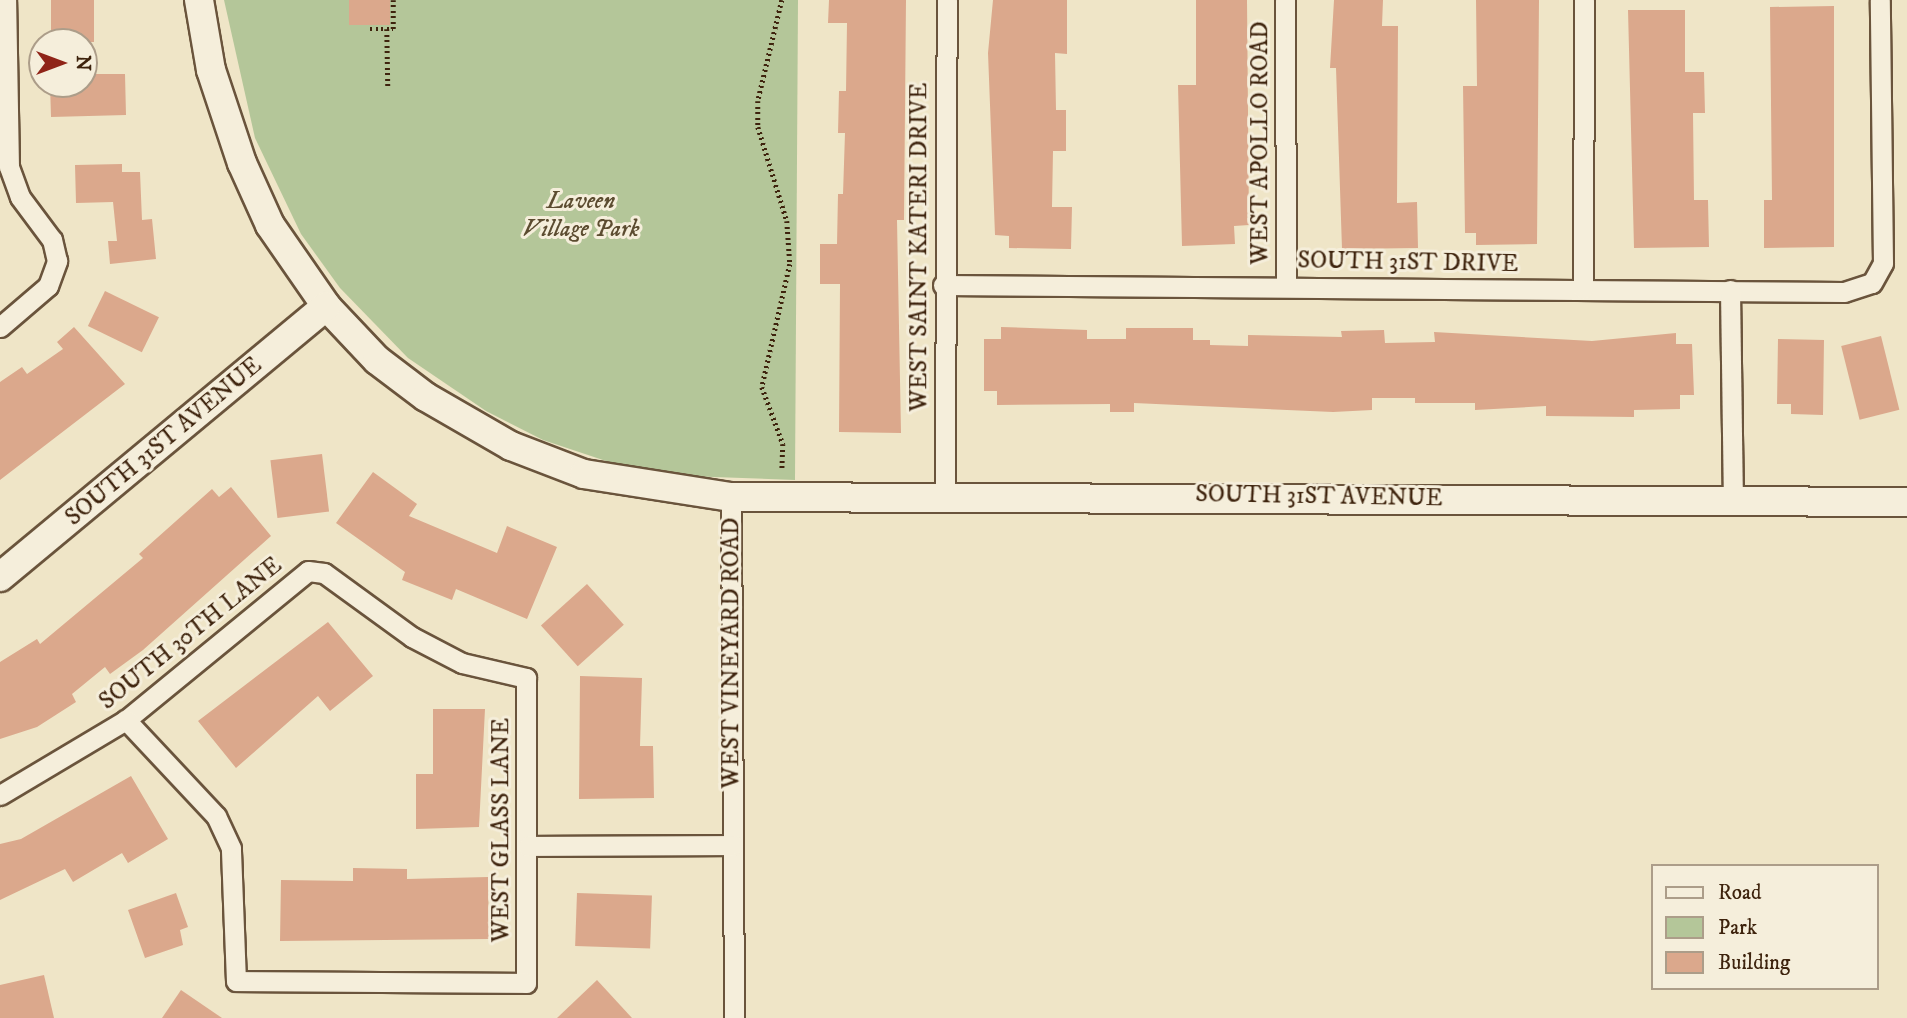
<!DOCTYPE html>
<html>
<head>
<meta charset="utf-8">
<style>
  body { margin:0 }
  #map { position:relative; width:1907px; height:1018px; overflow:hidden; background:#efe5c7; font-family:"IM FELL DW Pica",serif }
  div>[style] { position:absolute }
  .green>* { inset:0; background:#b4c699 }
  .building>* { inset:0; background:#dba88c; transform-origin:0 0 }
  .path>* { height:4.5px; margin-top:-2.25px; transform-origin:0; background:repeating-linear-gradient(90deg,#3e230d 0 2px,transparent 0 5.5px) }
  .roads { filter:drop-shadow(2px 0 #6a543c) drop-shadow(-2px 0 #6a543c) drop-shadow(0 2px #6a543c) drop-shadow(0 -2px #6a543c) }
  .street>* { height:19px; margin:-9.5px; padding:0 9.5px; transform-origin:9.5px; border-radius:9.5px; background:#f5eedb }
  .secondary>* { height:28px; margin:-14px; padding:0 14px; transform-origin:14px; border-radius:14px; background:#f5eedb }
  span { translate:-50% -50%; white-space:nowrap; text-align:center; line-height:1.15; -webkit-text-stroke:6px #f5eedb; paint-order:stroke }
  .street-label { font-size:24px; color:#3e230d }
  .park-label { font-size:24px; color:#5c4c30; font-style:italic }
  .legend { position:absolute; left:1651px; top:864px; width:228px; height:126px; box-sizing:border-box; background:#f5eedb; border:2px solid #ac9d89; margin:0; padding:9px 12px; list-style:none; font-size:21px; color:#3e230d }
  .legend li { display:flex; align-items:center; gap:14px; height:35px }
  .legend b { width:35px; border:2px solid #ac9d89 }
  .north { position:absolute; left:28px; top:28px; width:70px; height:70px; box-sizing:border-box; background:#f5eedb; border:2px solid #ac9d89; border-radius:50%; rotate:90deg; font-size:19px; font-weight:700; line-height:28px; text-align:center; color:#3e230d }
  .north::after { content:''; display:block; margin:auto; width:24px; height:32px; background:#8f2418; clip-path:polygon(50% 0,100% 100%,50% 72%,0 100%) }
</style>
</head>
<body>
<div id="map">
  <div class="green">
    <div style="clip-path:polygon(224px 0,798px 0,795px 480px,685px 476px,615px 464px,543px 440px,486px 411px,408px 358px,340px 288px,301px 234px,255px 138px)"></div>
  </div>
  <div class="building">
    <div style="left:51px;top:0;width:43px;height:42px"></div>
    <div style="left:349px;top:0;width:41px;height:25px"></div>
    <div style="clip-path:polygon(829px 0,906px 0,904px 220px,897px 220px,901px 433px,839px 432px,840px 284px,820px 284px,820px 244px,837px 244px,838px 194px,843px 194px,845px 133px,838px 133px,839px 91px,846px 91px,847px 23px,828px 23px)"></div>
    <div style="clip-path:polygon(993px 0,1067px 0,1067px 54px,1055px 53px,1056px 110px,1066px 110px,1066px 151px,1053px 151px,1052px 207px,1072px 207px,1071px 249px,1009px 248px,1009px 236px,995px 235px,988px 53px)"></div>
    <div style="clip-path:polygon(1196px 0,1247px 0,1249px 225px,1234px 226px,1235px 244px,1182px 246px,1178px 85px,1196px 85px)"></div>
    <div style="clip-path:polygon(1334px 0,1383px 0,1382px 26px,1398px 26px,1397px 203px,1417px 202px,1418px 248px,1342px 249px,1336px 68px,1330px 68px)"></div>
    <div style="clip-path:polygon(1476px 0,1539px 0,1537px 244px,1476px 245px,1476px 233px,1465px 233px,1463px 86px,1477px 86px)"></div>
    <div style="clip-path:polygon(1834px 6px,1834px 247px,1764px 248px,1764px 200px,1772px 200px,1770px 7px)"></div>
    <div style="clip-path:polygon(1628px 10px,1685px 10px,1685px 72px,1704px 72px,1705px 113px,1693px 113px,1694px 200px,1708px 200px,1709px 247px,1634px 248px)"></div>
    <div style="clip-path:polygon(84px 74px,125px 74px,126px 115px,51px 117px,50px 84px,84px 84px)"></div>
    <div style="clip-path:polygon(122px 164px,122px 172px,140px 172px,142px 220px,152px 219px,156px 259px,110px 264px,108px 241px,117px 241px,113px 202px,76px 203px,75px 165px)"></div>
    <div style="left:105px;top:291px;width:60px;height:39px;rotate:26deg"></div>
    <div style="clip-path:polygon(74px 327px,125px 384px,0 480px,0 382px,22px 367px,27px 374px,63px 349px,57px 342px)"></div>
    <div style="clip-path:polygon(1001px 327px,1087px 330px,1087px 339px,1126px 339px,1126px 328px,1193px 328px,1193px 340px,1210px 340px,1210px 345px,1248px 346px,1248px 335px,1342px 337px,1341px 331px,1384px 330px,1385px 343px,1435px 342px,1434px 332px,1592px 341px,1676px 333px,1676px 344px,1692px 344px,1694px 395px,1680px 395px,1680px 409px,1634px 410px,1634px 417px,1546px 416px,1546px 406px,1475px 410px,1475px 403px,1415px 403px,1415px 398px,1372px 398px,1372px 410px,1333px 412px,1134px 403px,1134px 412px,1110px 412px,1110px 404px,997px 405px,997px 391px,984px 391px,984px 339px,1001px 339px)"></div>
    <div style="left:1881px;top:336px;width:76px;height:41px;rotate:76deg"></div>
    <div style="clip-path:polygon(1778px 339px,1824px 340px,1823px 415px,1791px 414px,1791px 404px,1777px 404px)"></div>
    <div style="left:322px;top:454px;width:58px;height:52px;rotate:83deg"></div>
    <div style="clip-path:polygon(373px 472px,417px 504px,409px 516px,497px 553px,507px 526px,557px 547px,527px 619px,456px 589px,452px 600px,402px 580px,405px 572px,336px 523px)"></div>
    <div style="clip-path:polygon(231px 487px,271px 536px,143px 650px,110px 674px,105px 667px,72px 694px,76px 702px,37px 727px,0 739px,0 662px,37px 639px,40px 644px,143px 558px,139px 554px,212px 489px,219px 497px)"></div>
    <div style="left:587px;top:584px;width:55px;height:62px;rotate:48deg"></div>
    <div style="clip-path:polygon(328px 622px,373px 676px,330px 711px,318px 696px,236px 768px,198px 721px)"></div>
    <div style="clip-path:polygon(580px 676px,642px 678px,640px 746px,653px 746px,654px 798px,579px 799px)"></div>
    <div style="clip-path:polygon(433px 709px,485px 709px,479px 827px,416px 829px,416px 774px,433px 774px)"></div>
    <div style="clip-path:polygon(131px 776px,168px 839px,128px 863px,122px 853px,73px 882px,65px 869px,0 900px,0 844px,21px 839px)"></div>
    <div style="clip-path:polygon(353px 868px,407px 869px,407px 879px,488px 877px,489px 939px,280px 941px,281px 880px,353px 881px)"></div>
    <div style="clip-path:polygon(176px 893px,188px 927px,180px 930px,183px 945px,145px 958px,128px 910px)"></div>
    <div style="left:577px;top:893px;width:75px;height:53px;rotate:2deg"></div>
    <div style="clip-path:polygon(44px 975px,54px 1018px,0 1018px,0 985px)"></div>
    <div style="clip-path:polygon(597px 980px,632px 1018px,557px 1018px)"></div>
    <div style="clip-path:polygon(181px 990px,222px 1018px,162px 1018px)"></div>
  </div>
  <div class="path">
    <div style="left:782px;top:0;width:104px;rotate:103.4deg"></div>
    <div style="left:758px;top:101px;width:26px;rotate:90deg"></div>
    <div style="left:758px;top:127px;width:98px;rotate:72.9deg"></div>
    <div style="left:787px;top:221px;width:43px;rotate:86deg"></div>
    <div style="left:790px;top:264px;width:126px;rotate:102.8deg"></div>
    <div style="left:762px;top:387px;width:61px;rotate:69.8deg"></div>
    <div style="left:783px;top:444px;width:27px;rotate:92deg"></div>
    <div style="left:370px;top:29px;width:23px"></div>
    <div style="left:393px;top:29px;width:29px;rotate:-90deg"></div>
    <div style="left:387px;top:29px;width:57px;rotate:89deg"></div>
  </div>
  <div class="roads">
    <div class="street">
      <div style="left:1285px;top:0;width:286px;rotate:89.8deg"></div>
      <div style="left:943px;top:285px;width:901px;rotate:0.45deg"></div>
      <div style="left:1844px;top:292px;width:29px;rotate:-18deg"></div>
      <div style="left:1872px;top:283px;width:23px;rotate:-61deg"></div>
      <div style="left:1883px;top:263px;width:263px;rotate:-90.7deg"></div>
      <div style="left:1583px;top:289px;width:289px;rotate:-89.8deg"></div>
      <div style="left:1730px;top:290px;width:211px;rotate:89.2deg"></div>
      <div style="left:0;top:327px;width:63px;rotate:-40.5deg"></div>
      <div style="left:48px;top:286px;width:27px;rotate:-70deg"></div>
      <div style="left:57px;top:261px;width:22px;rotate:-103deg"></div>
      <div style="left:52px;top:240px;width:54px;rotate:-126.7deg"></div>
      <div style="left:20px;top:197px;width:32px;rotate:-110deg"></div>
      <div style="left:9px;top:167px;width:167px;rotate:-91deg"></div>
      <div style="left:945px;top:494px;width:494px;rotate:-89.8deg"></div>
      <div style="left:731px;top:497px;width:521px;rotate:89.67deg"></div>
      <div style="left:0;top:795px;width:147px;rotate:-30.8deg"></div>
      <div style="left:126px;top:720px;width:235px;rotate:-39.3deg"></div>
      <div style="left:308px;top:571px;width:16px;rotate:7deg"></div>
      <div style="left:324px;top:573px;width:109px;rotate:36deg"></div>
      <div style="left:412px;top:637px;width:56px;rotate:27.5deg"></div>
      <div style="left:462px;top:663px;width:66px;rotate:13.2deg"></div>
      <div style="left:526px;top:678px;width:305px;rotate:90deg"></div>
      <div style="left:526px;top:983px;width:290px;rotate:-179.6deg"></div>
      <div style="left:236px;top:981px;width:133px;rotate:-92.2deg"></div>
      <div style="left:231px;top:848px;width:35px;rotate:-115deg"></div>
      <div style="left:216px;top:816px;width:132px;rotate:-133.2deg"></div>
      <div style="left:528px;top:846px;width:205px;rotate:-0.3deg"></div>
    </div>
    <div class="secondary">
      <div style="left:199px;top:0;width:71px;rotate:80.3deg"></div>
      <div style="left:211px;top:70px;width:98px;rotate:71.6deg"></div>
      <div style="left:242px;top:163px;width:68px;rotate:65.7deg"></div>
      <div style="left:270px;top:225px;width:98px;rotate:55.3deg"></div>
      <div style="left:326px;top:306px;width:74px;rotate:46.6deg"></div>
      <div style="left:377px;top:360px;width:61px;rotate:37.1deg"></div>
      <div style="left:426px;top:397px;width:98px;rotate:30deg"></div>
      <div style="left:511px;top:446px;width:78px;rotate:21deg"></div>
      <div style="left:584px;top:474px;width:149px;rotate:8.9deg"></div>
      <div style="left:731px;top:497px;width:1176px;rotate:0.24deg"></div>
      <div style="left:0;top:577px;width:424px;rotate:-39.7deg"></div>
    </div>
  </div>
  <div class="street-label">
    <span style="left:1261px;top:143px;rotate:-90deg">WEST APOLLO ROAD</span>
    <span style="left:920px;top:247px;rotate:-90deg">WEST SAINT KATERI DRIVE</span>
    <span style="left:1408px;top:263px;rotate:1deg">SOUTH 31ST DRIVE</span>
    <span style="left:164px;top:442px;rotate:-40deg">SOUTH 31ST AVENUE</span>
    <span style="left:1319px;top:497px;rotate:1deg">SOUTH 31ST AVENUE</span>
    <span style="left:191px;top:634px;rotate:-39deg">SOUTH 30TH LANE</span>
    <span style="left:732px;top:653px;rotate:-90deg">WEST VINEYARD ROAD</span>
    <span style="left:502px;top:830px;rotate:-90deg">WEST GLASS LANE</span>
  </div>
  <div class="park-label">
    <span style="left:581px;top:216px">Laveen<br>Village Park</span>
  </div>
  <ul class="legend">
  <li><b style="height:9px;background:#f5eedb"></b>Road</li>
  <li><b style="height:19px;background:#b4c699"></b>Park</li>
  <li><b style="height:19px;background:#dba88c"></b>Building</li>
  </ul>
  <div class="north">N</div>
</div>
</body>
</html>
